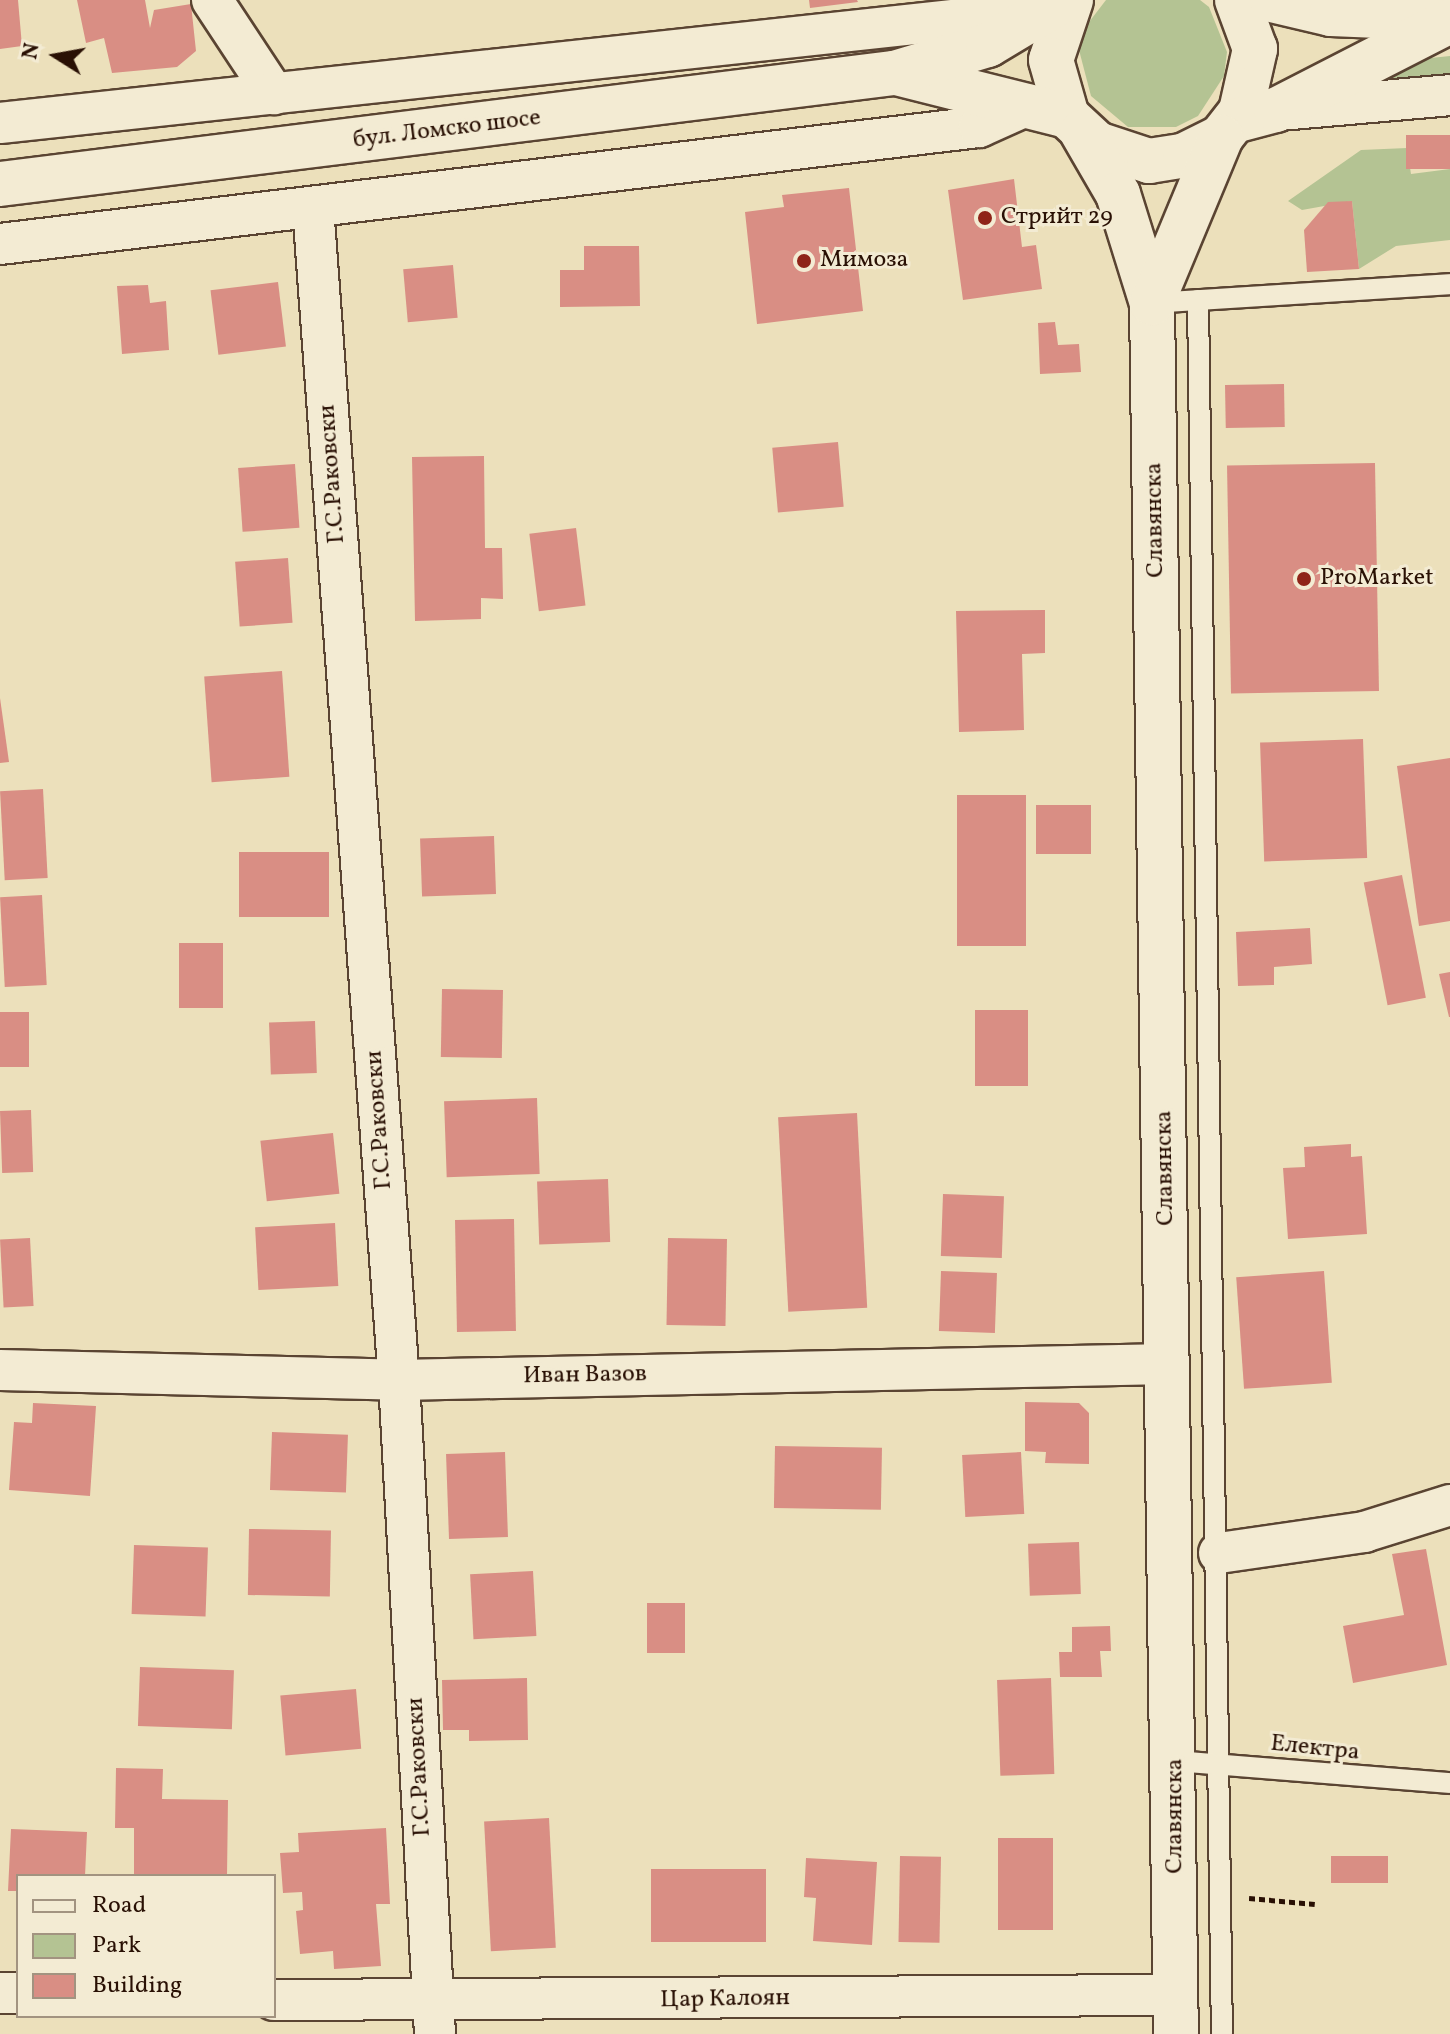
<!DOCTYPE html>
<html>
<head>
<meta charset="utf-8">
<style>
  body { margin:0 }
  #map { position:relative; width:1450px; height:2034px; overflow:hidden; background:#ece0bb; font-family:Vollkorn,serif }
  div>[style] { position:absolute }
  .green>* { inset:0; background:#b4c393 }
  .building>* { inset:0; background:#d98e84; transform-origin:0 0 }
  .path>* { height:5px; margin-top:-2.5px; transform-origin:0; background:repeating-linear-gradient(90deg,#291004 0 6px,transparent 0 10px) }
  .roads { filter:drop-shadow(2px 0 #5a4432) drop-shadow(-2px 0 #5a4432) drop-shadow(0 2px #5a4432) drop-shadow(0 -2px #5a4432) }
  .lane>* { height:20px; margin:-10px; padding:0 10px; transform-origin:10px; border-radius:10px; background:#f3ebd3 }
  .street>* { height:40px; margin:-20px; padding:0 20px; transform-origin:20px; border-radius:20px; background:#f3ebd3 }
  .secondary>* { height:44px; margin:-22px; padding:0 22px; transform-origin:22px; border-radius:22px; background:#f3ebd3 }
  .dots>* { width:22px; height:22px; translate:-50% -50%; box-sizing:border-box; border:4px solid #f3ebd3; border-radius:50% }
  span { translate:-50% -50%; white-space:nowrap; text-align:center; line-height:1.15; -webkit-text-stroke:6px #f3ebd3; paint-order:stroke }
  .street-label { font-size:24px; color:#291004 }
  .poi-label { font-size:24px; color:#291004 }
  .left { translate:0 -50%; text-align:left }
  .legend { position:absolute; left:16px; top:1874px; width:260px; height:144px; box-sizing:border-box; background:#f3ebd3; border:2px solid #a29380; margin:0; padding:10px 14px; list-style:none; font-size:24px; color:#291004 }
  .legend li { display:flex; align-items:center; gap:16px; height:40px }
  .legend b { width:40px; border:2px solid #a29380 }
  .north { position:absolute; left:16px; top:16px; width:80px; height:80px; -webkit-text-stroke:6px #f3ebd3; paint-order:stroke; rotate:281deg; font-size:22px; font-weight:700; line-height:32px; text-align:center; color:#291004 }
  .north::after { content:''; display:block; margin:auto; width:28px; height:36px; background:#291004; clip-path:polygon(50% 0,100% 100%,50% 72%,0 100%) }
</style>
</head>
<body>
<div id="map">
  <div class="green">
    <div style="clip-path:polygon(1106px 0,1200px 0,1209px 7px,1227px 52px,1224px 76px,1198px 116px,1176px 127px,1128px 127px,1091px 96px,1079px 50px,1086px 26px)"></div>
    <div style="clip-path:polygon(1450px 56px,1450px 82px,1383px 79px,1421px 59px)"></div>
    <div style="clip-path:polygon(1407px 148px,1411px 174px,1450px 169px,1450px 240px,1396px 246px,1359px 269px,1352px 201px,1302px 210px,1288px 201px,1361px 150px)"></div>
  </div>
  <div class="building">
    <div style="clip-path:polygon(0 0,18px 0,22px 46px,0 49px)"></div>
    <div style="clip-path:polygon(77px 0,145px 0,150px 28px,154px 10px,191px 4px,196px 51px,177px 67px,112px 73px,104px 38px,86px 43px)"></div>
    <div style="clip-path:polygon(809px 0,857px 0,858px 2px,810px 8px)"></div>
    <div style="left:1450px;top:135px;width:34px;height:44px;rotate:90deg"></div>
    <div style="clip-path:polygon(1014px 179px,1022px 247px,1036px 245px,1042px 289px,963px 300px,948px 190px)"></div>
    <div style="clip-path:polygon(849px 188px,863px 311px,757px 324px,745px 212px,784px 207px,782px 195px)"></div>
    <div style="clip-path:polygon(1352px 201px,1359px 269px,1307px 272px,1304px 230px,1328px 202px)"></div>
    <div style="clip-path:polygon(584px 246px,639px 246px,640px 306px,560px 307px,560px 270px,584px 270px)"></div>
    <div style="left:453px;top:265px;width:53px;height:50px;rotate:85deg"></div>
    <div style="left:278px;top:282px;width:65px;height:68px;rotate:83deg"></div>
    <div style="clip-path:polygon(148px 285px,150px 303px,166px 301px,169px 350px,122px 354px,117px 286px)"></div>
    <div style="clip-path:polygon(1055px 322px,1058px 345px,1079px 344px,1081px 372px,1040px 374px,1038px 323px)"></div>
    <div style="left:1284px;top:384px;width:43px;height:59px;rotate:89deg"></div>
    <div style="left:838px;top:442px;width:65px;height:66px;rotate:85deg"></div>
    <div style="clip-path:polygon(484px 456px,485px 548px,502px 548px,503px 599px,481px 598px,481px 619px,415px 621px,412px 457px)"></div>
    <div style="left:1375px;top:463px;width:228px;height:148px;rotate:89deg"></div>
    <div style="left:295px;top:464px;width:64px;height:57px;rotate:86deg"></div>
    <div style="left:576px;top:528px;width:78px;height:47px;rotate:83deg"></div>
    <div style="left:288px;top:558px;width:65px;height:53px;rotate:86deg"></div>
    <div style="clip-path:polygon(1045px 610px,1045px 653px,1022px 654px,1024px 730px,959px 732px,956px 611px)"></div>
    <div style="left:282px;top:671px;width:106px;height:78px;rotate:86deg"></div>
    <div style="clip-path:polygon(0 698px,9px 762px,0 763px)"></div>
    <div style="left:1363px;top:739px;width:119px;height:103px;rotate:88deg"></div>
    <div style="clip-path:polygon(1450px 758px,1450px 921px,1419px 926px,1397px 766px)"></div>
    <div style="left:43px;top:789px;width:89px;height:43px;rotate:87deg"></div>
    <div style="left:1026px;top:795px;width:151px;height:69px;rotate:90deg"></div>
    <div style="left:1036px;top:805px;width:55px;height:49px"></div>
    <div style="left:494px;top:836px;width:58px;height:74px;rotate:88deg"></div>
    <div style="left:239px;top:852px;width:90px;height:65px"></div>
    <div style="left:1402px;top:875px;width:125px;height:39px;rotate:79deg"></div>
    <div style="left:42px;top:895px;width:90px;height:42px;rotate:87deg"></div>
    <div style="clip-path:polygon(1310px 928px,1312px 964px,1274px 967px,1274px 985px,1238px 986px,1236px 932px)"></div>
    <div style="left:223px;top:943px;width:65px;height:44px;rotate:90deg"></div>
    <div style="clip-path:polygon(1450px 972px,1450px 1017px,1449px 1017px,1439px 974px)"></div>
    <div style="left:442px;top:989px;width:61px;height:68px;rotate:1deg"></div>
    <div style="left:975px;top:1010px;width:53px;height:76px"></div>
    <div style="left:0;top:1012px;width:29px;height:55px"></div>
    <div style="left:315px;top:1021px;width:52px;height:46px;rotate:88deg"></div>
    <div style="left:537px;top:1098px;width:76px;height:93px;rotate:88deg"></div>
    <div style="left:31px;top:1110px;width:62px;height:31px;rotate:88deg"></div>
    <div style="left:857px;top:1113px;width:195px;height:79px;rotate:87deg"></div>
    <div style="left:333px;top:1133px;width:61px;height:73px;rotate:84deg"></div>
    <div style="clip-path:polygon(1351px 1144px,1351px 1157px,1362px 1156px,1367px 1234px,1288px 1239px,1283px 1168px,1305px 1167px,1304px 1147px)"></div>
    <div style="left:608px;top:1179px;width:63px;height:71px;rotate:88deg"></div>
    <div style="left:943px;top:1194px;width:61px;height:62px;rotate:2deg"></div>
    <div style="left:514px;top:1219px;width:112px;height:59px;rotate:89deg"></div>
    <div style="left:335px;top:1223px;width:63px;height:80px;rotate:87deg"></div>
    <div style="left:30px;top:1238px;width:68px;height:30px;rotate:87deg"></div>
    <div style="left:668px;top:1238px;width:59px;height:87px;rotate:1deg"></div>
    <div style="left:941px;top:1271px;width:56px;height:60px;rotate:2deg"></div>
    <div style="left:1324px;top:1271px;width:112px;height:88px;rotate:86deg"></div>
    <div style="clip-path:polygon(1025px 1402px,1079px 1403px,1089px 1413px,1089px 1464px,1045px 1463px,1046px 1452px,1025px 1451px)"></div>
    <div style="clip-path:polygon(33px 1403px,96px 1406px,90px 1496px,9px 1490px,14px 1422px,32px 1423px)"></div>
    <div style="left:272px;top:1432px;width:76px;height:58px;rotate:2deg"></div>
    <div style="left:775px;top:1446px;width:107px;height:62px;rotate:1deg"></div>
    <div style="left:505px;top:1452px;width:85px;height:59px;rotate:88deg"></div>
    <div style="left:1021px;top:1452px;width:62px;height:59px;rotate:87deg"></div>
    <div style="left:249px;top:1529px;width:82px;height:66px;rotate:1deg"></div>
    <div style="left:1079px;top:1542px;width:52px;height:51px;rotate:88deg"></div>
    <div style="left:134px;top:1545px;width:74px;height:69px;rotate:2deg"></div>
    <div style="clip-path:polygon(1426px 1549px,1447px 1665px,1353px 1683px,1343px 1626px,1404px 1615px,1392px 1554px)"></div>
    <div style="left:533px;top:1571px;width:65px;height:63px;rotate:87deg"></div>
    <div style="left:647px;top:1603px;width:38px;height:50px"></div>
    <div style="clip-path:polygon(1110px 1626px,1111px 1651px,1100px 1651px,1102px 1677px,1060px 1677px,1059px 1652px,1072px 1652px,1072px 1627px)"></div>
    <div style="left:140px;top:1667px;width:94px;height:59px;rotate:2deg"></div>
    <div style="clip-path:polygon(527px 1678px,528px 1740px,469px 1741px,469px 1730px,443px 1730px,442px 1680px)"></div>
    <div style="left:1051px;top:1678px;width:96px;height:54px;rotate:88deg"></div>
    <div style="left:356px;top:1689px;width:60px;height:76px;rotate:85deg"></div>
    <div style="clip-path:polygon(116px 1768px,163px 1769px,162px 1799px,228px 1800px,227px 1876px,134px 1876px,134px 1828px,115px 1828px)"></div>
    <div style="left:549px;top:1818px;width:130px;height:65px;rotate:87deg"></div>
    <div style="clip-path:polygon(386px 1828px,390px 1904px,376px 1904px,381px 1966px,334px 1969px,333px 1951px,300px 1954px,296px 1911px,303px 1910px,302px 1892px,283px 1893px,280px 1853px,299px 1852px,298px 1833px)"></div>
    <div style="clip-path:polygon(11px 1829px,87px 1832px,85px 1876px,18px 1876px,18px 1891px,8px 1891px)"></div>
    <div style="left:1053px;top:1838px;width:92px;height:55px;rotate:90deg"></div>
    <div style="left:900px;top:1856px;width:41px;height:86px;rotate:1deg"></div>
    <div style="left:1388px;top:1856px;width:27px;height:57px;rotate:90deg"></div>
    <div style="clip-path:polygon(806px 1858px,877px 1862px,872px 1945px,813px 1941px,816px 1898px,804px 1897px)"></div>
    <div style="left:651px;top:1869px;width:115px;height:73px"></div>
  </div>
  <div class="path">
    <div style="left:1249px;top:1898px;width:66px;rotate:5.2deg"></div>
  </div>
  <div class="roads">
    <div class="lane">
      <div style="left:1198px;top:300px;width:1734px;rotate:89.21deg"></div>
      <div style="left:1152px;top:303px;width:299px;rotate:-3.6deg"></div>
      <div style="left:1176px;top:1761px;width:275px;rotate:4.6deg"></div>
    </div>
    <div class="street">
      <div style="left:212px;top:0;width:113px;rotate:56.6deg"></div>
      <div style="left:1280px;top:110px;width:171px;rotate:-5deg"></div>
      <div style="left:0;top:123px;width:1040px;rotate:-6.18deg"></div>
      <div style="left:313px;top:207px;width:1176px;rotate:85.81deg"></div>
      <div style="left:399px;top:1380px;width:655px;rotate:86.85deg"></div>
      <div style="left:0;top:244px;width:986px;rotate:-6.82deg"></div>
      <div style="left:979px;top:127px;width:54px;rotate:-24.2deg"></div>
      <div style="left:0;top:1370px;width:399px;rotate:1.4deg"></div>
      <div style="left:399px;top:1380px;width:770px;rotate:-1.19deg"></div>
      <div style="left:1219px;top:1553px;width:147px;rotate:-8.2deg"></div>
      <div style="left:1364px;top:1532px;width:90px;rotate:-17.4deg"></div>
      <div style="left:0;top:1993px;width:18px"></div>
      <div style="left:274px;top:2000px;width:902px;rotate:-0.32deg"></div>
    </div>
    <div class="secondary">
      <div style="left:1071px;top:0;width:63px;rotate:108.4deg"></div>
      <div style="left:1051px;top:60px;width:58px;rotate:74.1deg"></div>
      <div style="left:1067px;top:116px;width:41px;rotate:43deg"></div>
      <div style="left:1097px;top:144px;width:55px;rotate:18.1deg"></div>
      <div style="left:1149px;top:161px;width:36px;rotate:-9deg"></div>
      <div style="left:1185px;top:155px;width:40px;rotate:-26.6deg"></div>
      <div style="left:1221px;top:137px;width:33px;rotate:-52deg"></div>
      <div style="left:1241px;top:111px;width:64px;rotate:-77.3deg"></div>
      <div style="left:1255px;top:49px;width:52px;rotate:-110.2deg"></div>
      <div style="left:1272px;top:0;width:61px;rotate:13.3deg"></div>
      <div style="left:1331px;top:14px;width:119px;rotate:2.4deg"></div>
      <div style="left:900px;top:74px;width:172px;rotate:14.1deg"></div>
      <div style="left:1234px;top:121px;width:43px;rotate:-14.7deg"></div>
      <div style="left:1276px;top:110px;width:195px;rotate:-27.1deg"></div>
      <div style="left:1082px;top:132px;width:72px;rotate:59.9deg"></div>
      <div style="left:1118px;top:194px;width:114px;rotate:72.7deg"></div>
      <div style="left:1152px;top:303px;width:1731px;rotate:89.21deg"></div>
      <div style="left:0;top:184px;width:901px;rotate:-7.08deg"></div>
      <div style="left:894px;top:73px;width:98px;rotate:-16.6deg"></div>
      <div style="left:988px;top:45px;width:87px;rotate:-31deg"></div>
      <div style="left:1152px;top:303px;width:180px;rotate:-67.4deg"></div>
    </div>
  </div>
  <div class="dots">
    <div style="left:985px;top:218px;background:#8f2418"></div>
    <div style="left:804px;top:261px;background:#8f2418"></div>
    <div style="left:1304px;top:579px;background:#8f2418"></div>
  </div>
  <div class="street-label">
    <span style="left:447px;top:130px;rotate:-7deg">бул. Ломско шосе</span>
    <span style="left:333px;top:474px;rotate:-94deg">Г.С.Раковски</span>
    <span style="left:1156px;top:520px;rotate:-91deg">Славянска</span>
    <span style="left:380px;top:1120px;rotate:-94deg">Г.С.Раковски</span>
    <span style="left:1166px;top:1168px;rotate:-91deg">Славянска</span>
    <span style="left:585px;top:1376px;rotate:-1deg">Иван Вазов</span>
    <span style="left:1315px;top:1749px;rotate:6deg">Електра</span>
    <span style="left:420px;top:1767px;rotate:-93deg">Г.С.Раковски</span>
    <span style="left:1176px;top:1816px;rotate:-90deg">Славянска</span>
    <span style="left:725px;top:2000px;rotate:-1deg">Цар Калоян</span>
  </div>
  <div class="poi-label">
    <span class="left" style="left:1001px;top:218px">Стрийт 29</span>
    <span class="left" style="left:820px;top:261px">Мимоза</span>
    <span class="left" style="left:1320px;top:579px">ProMarket</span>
  </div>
  <ul class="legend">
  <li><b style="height:10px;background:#f3ebd3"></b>Road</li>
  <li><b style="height:22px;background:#b4c393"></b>Park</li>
  <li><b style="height:22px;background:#d98e84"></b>Building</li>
  </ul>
  <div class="north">N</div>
</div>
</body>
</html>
